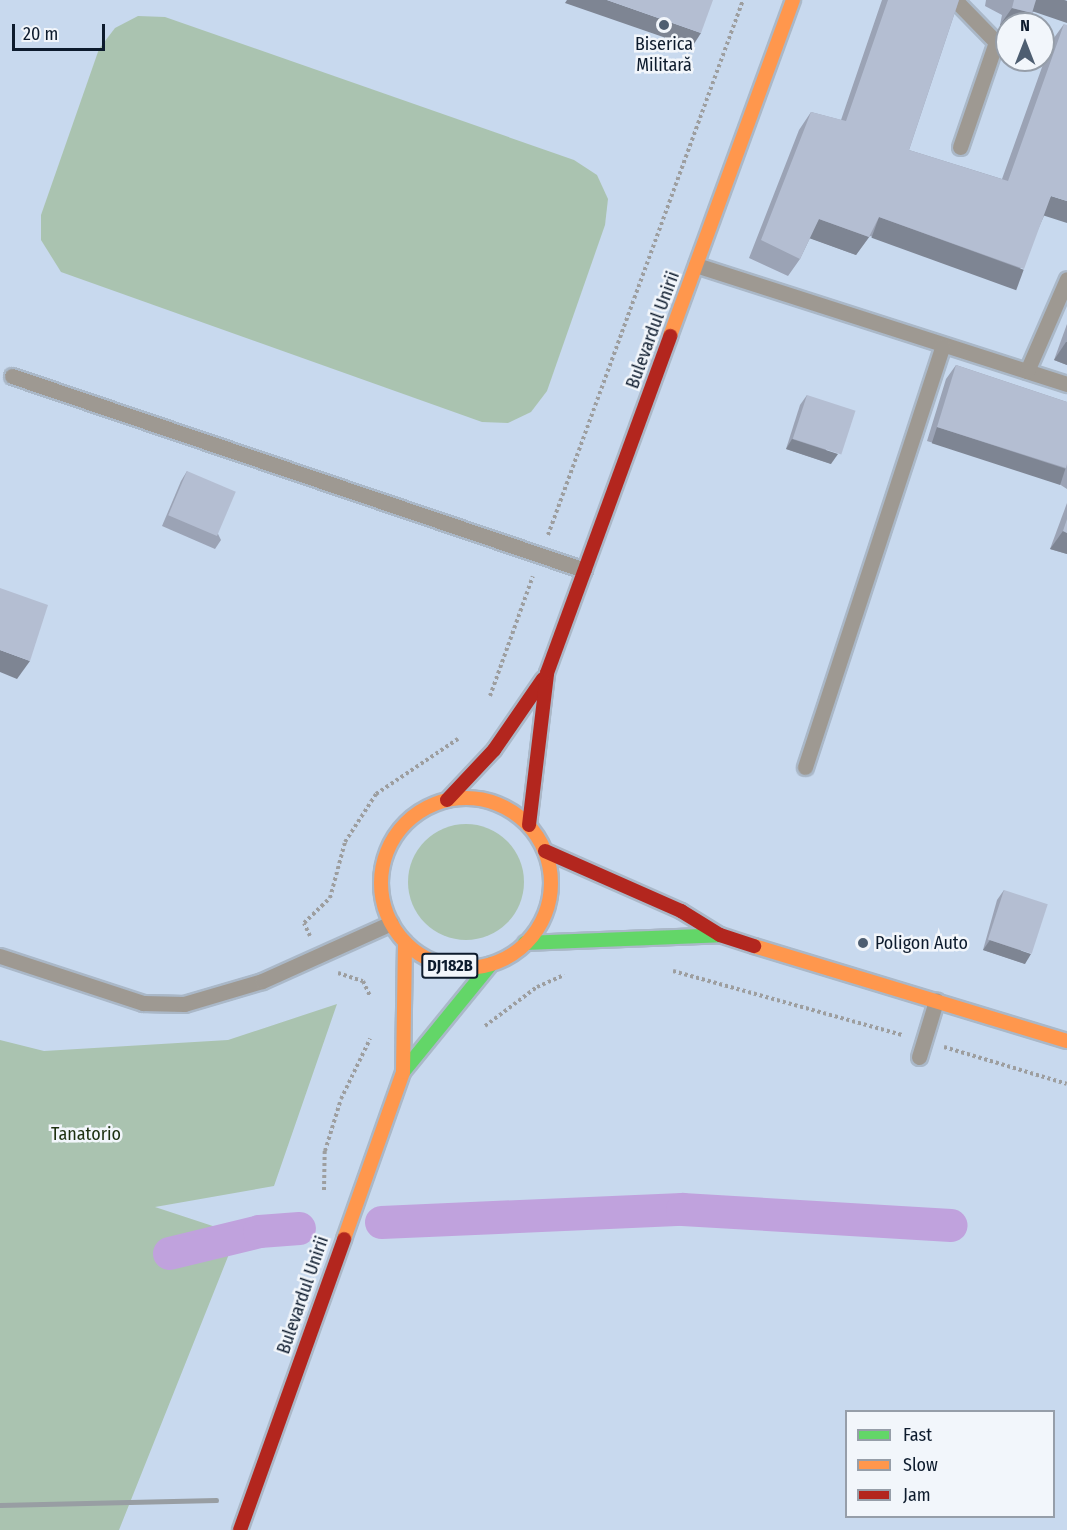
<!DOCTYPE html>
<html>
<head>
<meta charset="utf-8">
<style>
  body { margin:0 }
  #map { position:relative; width:1067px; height:1530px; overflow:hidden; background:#c8d9ee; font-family:"Fira Sans Condensed",sans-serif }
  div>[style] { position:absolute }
  .green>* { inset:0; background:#aac3b0 }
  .round { border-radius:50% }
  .canal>* { height:33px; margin:-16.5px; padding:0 16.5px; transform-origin:16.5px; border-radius:16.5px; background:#c0a2dd }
  .path>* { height:4px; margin-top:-2px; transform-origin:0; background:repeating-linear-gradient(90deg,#9d9e9f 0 3px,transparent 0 6px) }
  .roads { filter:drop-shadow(2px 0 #aab8c8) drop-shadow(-2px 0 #aab8c8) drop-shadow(0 2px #aab8c8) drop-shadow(0 -2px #aab8c8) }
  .lane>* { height:15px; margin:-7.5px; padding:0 7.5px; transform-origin:7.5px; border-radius:7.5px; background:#9e9992 }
  .fast>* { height:14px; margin:-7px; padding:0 7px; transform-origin:7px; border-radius:7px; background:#63d668 }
  .slow>* { height:14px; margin:-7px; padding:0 7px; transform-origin:7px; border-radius:7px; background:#ff974d }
  .slow>.ring { margin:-7px; padding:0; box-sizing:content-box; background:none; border:14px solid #ff974d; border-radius:50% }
  .jam>* { height:14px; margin:-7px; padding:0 7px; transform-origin:7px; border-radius:7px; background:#b3261e }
  .rail>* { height:4.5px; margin:-2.25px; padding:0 2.25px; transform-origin:2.25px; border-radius:2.25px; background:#989ea3 }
  .wall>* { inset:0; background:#9ba3b5 }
  .shaded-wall>* { inset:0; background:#7e8593; transform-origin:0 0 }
  .building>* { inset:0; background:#b4bed2; transform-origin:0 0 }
  .dots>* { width:16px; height:16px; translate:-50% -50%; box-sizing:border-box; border:3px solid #f2f6fb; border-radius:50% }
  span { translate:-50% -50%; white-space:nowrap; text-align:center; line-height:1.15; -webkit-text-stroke:5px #f2f6fb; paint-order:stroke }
  .shield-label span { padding:2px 4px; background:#f2f6fb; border:2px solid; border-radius:4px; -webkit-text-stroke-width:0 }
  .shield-label { font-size:16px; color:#0d1b2d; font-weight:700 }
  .poi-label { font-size:18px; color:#0d1b2d }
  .left { translate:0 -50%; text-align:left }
  .street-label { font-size:18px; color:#0d1b2d }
  .park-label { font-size:18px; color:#1d300f }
  .legend { position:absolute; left:845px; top:1410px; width:210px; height:108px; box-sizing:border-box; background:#f2f6fb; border:2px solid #969ea9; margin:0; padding:8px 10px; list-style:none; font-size:18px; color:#0d1b2d }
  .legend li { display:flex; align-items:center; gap:12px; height:30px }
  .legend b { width:30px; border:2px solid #969ea9 }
  .north { position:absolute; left:995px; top:12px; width:60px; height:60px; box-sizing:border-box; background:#f2f6fb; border:2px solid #969ea9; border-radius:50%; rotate:0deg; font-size:16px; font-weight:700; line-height:24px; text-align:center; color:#0d1b2d }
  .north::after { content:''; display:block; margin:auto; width:21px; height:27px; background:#4e5e71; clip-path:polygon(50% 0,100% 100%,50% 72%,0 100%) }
  .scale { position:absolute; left:12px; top:24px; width:93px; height:27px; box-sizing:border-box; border:3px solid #0d1b2d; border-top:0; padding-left:8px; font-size:18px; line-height:21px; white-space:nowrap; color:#0d1b2d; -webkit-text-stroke:4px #f2f6fb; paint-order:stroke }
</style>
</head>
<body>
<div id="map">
  <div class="green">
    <div style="clip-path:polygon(138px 16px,165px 17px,574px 160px,597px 175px,608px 199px,605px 225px,547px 391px,531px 412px,508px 423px,482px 422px,61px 272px,41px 240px,41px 215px,99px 49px,115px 28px)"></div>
    <div class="round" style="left:408px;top:824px;width:116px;height:116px"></div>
    <div style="clip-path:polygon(337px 1004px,274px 1186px,155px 1207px,237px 1234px,119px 1530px,0 1530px,0 1040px,44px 1051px,228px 1040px)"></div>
  </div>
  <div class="canal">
    <div style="left:381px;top:1222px;width:301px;rotate:-2.5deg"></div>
    <div style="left:682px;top:1209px;width:269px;rotate:3.4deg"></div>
    <div style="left:169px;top:1253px;width:93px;rotate:-13.7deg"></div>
    <div style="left:259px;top:1231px;width:40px;rotate:-4.3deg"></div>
  </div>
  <div class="path">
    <div style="left:548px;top:535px;width:569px;rotate:-69.97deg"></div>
    <div style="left:490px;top:696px;width:127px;rotate:-70.3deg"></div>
    <div style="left:310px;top:936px;width:14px;rotate:-115deg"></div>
    <div style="left:304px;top:923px;width:36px;rotate:-44deg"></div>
    <div style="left:330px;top:898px;width:58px;rotate:-75deg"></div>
    <div style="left:345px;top:842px;width:57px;rotate:-57.1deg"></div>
    <div style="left:376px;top:794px;width:99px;rotate:-33.9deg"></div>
    <div style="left:673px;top:971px;width:238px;rotate:15.6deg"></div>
    <div style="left:338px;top:973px;width:26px;rotate:18deg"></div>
    <div style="left:363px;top:981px;width:17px;rotate:65deg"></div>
    <div style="left:485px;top:1026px;width:65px;rotate:-36.9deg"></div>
    <div style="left:537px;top:987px;width:30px;rotate:-24deg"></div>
    <div style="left:944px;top:1047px;width:128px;rotate:16.7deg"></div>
    <div style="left:324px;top:1190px;width:39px;rotate:-89deg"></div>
    <div style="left:325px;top:1151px;width:54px;rotate:-72.9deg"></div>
    <div style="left:341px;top:1099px;width:67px;rotate:-64.2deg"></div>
  </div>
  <div class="roads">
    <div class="lane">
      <div style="left:955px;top:0;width:59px;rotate:45.7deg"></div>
      <div style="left:996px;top:42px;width:111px;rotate:108.9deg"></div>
      <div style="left:696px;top:265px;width:390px;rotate:17.8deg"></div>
      <div style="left:1027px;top:371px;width:100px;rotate:-66.5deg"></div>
      <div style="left:12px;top:376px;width:604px;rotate:18.73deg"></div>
      <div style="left:805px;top:767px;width:443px;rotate:-71.9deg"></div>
      <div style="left:0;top:956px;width:151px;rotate:18.2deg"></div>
      <div style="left:143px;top:1003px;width:41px;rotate:1.4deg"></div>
      <div style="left:184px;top:1004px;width:81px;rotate:-16.4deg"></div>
      <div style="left:262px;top:981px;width:141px;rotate:-24.2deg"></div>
      <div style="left:919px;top:1057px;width:59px;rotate:-73.1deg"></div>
    </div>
    <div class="fast">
      <div style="left:525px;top:943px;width:195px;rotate:-2.3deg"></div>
      <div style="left:403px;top:1072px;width:139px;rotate:-50.8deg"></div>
    </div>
    <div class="slow">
      <div style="left:670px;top:336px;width:358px;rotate:-69.9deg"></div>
      <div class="ring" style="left:381px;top:798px;width:156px;height:156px"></div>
      <div style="left:754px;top:946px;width:327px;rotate:16.9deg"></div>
      <div style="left:344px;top:1239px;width:177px;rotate:-70.5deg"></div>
      <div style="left:403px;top:1072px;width:130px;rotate:-89.1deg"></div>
    </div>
    <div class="jam">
      <div style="left:447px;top:800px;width:69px;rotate:-46.8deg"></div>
      <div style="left:494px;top:750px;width:86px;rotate:-55.4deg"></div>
      <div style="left:529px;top:825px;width:153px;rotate:-83.2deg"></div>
      <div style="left:547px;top:673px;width:359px;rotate:-69.9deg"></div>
      <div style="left:545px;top:851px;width:149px;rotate:23.8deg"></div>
      <div style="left:681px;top:911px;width:46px;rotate:31.6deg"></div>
      <div style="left:720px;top:935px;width:36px;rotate:18deg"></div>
      <div style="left:240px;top:1530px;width:309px;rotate:-70.3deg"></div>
    </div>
  </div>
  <div class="rail">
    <div style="left:0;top:1505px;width:216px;rotate:-1.3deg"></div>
  </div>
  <div class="wall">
    <div style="clip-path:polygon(882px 0,959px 0,909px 150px,1002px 179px,1051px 42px,1064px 24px,1044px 216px,1012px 287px,870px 236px,856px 255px,810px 238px,800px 259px,788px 276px,749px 258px,799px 130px,811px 112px,841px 120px)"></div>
    <div style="clip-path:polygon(986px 0,1067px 0,1033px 12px,1024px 24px,1007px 24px,1000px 25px,1002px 15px,985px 6px)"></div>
    <div style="clip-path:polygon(1067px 324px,1067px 365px,1054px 360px)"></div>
    <div style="clip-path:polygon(956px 365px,1067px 402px,1067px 489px,1056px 482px,927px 441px,946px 379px)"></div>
    <div style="clip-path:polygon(807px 395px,831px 464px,786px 449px,800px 405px)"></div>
    <div style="clip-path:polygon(187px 471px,221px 540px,215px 549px,162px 526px,181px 481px)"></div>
    <div style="clip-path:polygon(1067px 503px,1067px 554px,1050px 549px)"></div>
    <div style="clip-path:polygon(1004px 890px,1025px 964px,983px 950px,997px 900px)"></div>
  </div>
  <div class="shaded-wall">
    <div style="clip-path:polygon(567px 0,607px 0,701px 33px,692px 47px,565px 3px)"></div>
    <div style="clip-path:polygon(1033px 0,1064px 0,1067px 1px,1067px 23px,1026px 9px)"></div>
    <div style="clip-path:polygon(1012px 8px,1032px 13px,1024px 24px,1007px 24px,1007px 28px,1000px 25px)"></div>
    <div style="clip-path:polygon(1051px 196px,1067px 201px,1067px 223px,1039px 214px)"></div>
    <div style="left:879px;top:217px;width:154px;height:22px;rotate:20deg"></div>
    <div style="clip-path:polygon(819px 219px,869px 237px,856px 255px,806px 237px)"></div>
    <div style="clip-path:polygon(1066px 342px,1067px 342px,1067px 365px,1054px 360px)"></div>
    <div style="left:937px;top:427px;width:135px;height:17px;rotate:18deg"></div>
    <div style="clip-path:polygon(792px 439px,838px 454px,831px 464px,786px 449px)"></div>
    <div style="clip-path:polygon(1063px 531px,1067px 533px,1067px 554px,1050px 549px)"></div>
    <div style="clip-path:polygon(0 650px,30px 661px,17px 679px,0 672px)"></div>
    <div style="clip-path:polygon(990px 940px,1031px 954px,1025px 964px,983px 950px)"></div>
  </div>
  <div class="building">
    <div style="clip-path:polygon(607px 0,713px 0,701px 33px)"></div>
    <div style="clip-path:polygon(888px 0,959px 0,909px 150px,1008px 181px,1064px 24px,1067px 25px,1067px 201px,1051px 196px,1024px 269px,879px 217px,869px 237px,819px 219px,800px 259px,761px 240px,811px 112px,846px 121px)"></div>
    <div style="clip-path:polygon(1014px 0,1036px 0,1032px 13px,1012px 8px)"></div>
    <div style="clip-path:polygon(956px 365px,1067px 402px,1067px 464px,1066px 468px,937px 427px)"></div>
    <div style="left:807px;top:395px;width:51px;height:46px;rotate:18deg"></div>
    <div style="left:187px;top:471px;width:53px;height:48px;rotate:23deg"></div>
    <div style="clip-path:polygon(1067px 519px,1067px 533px,1063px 531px)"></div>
    <div style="clip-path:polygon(0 588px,48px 605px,30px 661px,0 650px)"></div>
    <div style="left:1004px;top:890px;width:46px;height:52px;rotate:18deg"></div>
  </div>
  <div class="dots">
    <div style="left:664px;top:25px;background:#4e5e71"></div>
    <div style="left:863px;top:943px;background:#4e5e71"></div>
  </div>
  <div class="shield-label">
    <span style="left:450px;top:966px">DJ182B</span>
  </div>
  <div class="poi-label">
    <span style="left:664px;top:55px">Biserica<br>Militară</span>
    <span class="left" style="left:875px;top:943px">Poligon Auto</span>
  </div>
  <div class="street-label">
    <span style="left:653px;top:330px;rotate:-70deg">Bulevardul Unirii</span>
    <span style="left:303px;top:1295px;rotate:-71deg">Bulevardul Unirii</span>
  </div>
  <div class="park-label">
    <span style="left:86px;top:1134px">Tanatorio</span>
  </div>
  <ul class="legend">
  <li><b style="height:8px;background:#63d668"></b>Fast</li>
  <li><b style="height:8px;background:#ff974d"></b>Slow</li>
  <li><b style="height:8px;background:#b3261e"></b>Jam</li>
  </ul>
  <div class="north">N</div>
  <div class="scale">20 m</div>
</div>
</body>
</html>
